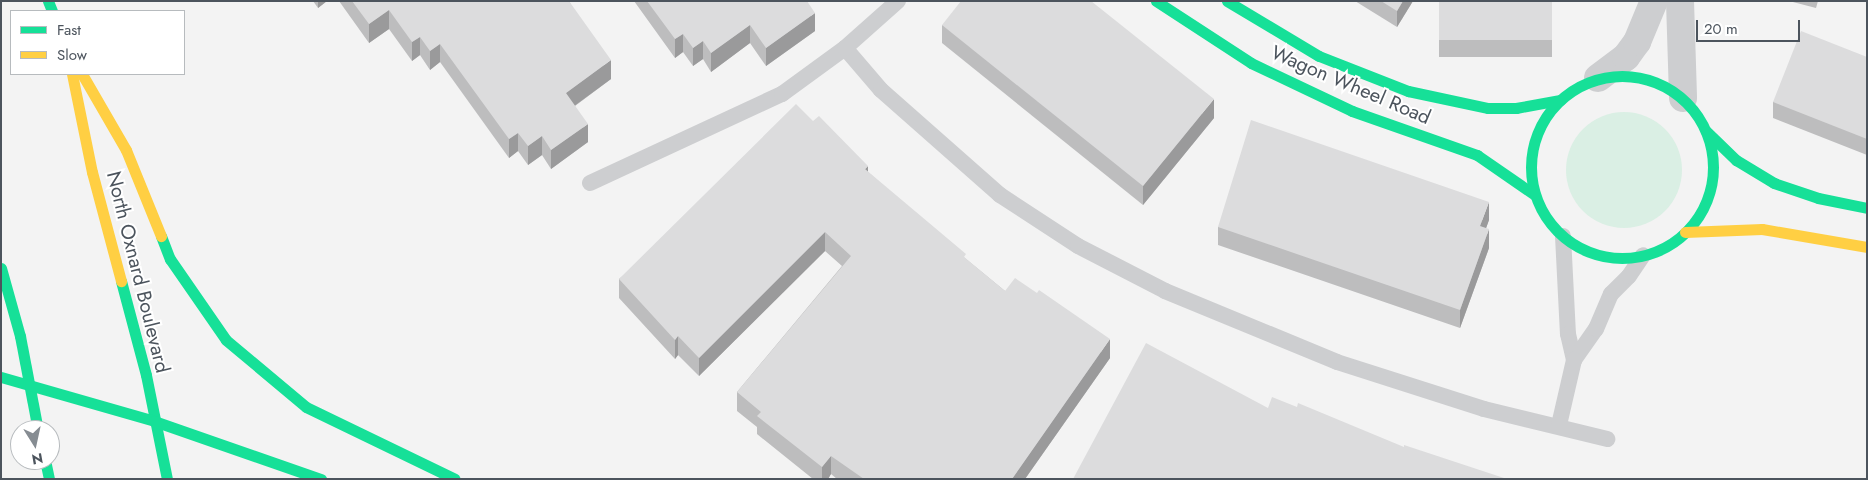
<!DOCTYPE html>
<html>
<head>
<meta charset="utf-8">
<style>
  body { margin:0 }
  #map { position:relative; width:1868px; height:480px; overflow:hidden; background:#f3f3f3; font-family:Jost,sans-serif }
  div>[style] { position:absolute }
  .green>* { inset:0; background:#daefe4 }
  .round { border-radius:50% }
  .lane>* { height:16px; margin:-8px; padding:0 8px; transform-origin:8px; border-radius:8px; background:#cdced0 }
  .street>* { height:28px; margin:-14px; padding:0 14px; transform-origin:14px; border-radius:14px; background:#cdced0 }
  .fast>* { height:11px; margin:-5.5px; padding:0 5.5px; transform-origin:5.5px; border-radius:5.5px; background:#16e098 }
  .fast>.ring { margin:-5.5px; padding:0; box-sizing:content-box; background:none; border:11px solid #16e098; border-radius:50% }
  .slow>* { height:11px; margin:-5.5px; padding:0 5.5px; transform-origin:5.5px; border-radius:5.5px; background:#ffcf43 }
  .wall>* { inset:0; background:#bdbdbe; transform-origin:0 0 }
  .shaded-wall>* { inset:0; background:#9a9a9b }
  .building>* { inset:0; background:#dcdcdd; transform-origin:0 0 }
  span { translate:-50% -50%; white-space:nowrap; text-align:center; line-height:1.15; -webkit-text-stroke:4px #fff; paint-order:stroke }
  .street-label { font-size:20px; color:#4c545d }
  .frame { position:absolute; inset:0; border:2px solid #4c545d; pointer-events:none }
  .legend { position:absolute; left:10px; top:10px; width:175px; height:65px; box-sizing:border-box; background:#fff; border:1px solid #b7bbbe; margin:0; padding:6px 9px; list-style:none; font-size:15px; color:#4c545d }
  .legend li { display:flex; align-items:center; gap:10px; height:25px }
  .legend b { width:25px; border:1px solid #b7bbbe }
  .north { position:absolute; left:10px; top:420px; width:50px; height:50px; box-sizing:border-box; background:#fff; border:1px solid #b7bbbe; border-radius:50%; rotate:170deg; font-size:14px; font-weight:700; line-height:20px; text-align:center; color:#4c545d }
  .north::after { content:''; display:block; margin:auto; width:18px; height:22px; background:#868c92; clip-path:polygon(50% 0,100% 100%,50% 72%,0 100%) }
  .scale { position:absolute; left:1696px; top:20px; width:104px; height:22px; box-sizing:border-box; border:2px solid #4c545d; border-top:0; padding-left:6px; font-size:15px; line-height:18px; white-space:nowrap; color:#4c545d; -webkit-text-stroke:4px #fff; paint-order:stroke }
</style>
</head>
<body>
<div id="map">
  <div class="green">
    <div class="round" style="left:1566px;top:112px;width:116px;height:116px"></div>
  </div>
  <div class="lane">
    <div style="left:845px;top:48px;width:55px;rotate:49.4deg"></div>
    <div style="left:881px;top:90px;width:159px;rotate:41.4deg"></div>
    <div style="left:1000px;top:195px;width:93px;rotate:33.2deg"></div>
    <div style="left:1078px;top:246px;width:98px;rotate:27.3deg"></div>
    <div style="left:1165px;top:291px;width:186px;rotate:22.4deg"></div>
    <div style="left:1337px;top:362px;width:154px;rotate:17.7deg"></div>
    <div style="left:1484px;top:409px;width:127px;rotate:13.7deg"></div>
    <div style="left:590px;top:183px;width:212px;rotate:-24.9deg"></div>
    <div style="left:782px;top:94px;width:78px;rotate:-36.1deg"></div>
    <div style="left:845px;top:48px;width:71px;rotate:-41.6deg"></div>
    <div style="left:1563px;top:236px;width:98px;rotate:87.1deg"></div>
    <div style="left:1568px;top:334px;width:27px;rotate:77deg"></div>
    <div style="left:1574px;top:360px;width:38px;rotate:-55deg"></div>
    <div style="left:1596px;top:329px;width:38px;rotate:-67deg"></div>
    <div style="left:1611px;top:294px;width:25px;rotate:-45deg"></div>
    <div style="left:1629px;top:276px;width:25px;rotate:-56deg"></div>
    <div style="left:1559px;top:425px;width:67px;rotate:-77deg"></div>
  </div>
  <div class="street">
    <div style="left:1680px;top:1px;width:97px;rotate:88.2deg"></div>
    <div style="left:1598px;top:78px;width:35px;rotate:-37deg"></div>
    <div style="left:1626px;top:57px;width:19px;rotate:-54deg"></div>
    <div style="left:1637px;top:42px;width:44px;rotate:-67.5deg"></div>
  </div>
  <div class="fast">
    <div style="left:48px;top:1px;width:11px;rotate:68deg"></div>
    <div style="left:1156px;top:1px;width:113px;rotate:33.1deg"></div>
    <div style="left:1251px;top:63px;width:112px;rotate:25.4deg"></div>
    <div style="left:1352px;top:111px;width:133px;rotate:19.4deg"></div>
    <div style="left:1477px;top:155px;width:70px;rotate:34.6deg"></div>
    <div style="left:1227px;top:1px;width:107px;rotate:30.9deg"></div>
    <div style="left:1319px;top:56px;width:96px;rotate:21.5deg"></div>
    <div style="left:1408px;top:91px;width:82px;rotate:12deg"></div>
    <div style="left:1488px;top:108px;width:28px"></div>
    <div style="left:1516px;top:108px;width:45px;rotate:-10.3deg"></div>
    <div class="ring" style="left:1531px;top:76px;width:171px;height:171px"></div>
    <div style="left:1706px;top:131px;width:42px;rotate:44deg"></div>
    <div style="left:1736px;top:160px;width:44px;rotate:31.2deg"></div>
    <div style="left:1774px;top:183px;width:46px;rotate:18.8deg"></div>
    <div style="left:1818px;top:198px;width:50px;rotate:11.5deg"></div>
    <div style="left:161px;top:236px;width:25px;rotate:69deg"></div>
    <div style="left:170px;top:259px;width:98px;rotate:55.3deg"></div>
    <div style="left:226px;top:340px;width:104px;rotate:39.9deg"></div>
    <div style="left:306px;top:407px;width:165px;rotate:25.8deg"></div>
    <div style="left:1px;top:268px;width:71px;rotate:74.4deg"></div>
    <div style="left:20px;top:336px;width:96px;rotate:79.2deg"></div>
    <div style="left:121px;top:281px;width:97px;rotate:75.1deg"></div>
    <div style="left:146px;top:375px;width:106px;rotate:78.6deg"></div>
    <div style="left:1px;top:377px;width:159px;rotate:16deg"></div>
    <div style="left:154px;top:421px;width:177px;rotate:19.2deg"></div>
    <div style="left:45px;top:460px;width:19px;rotate:78deg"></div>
  </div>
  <div class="slow">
    <div style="left:72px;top:74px;width:100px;rotate:78.5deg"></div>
    <div style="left:92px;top:172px;width:113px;rotate:75.1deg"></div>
    <div style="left:82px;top:74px;width:88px;rotate:59.9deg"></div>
    <div style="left:126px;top:150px;width:93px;rotate:67.9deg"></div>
    <div style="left:1685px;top:232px;width:77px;rotate:-2.2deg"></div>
    <div style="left:1762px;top:229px;width:107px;rotate:9.7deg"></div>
  </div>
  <div class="wall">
    <div style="clip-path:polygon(313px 1px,327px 1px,318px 8px)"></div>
    <div style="clip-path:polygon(339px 1px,569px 1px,611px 79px,575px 106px,588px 142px,551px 169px,542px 155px,528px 165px,518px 151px,509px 158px,440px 62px,430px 70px,420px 55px,412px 61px,389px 29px,369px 43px)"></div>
    <div style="clip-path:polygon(634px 1px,807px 1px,815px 31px,766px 66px,750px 43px,711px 72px,703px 59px,693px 66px,683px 52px,675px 58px)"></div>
    <div style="clip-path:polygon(1355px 1px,1413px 1px,1397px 27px)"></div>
    <div style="left:1439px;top:1px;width:113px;height:56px"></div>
    <div style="clip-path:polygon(1789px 1px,1818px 1px,1816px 8px)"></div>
    <div style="clip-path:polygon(942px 25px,1214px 118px,1143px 205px,942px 43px)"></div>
    <div style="clip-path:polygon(1867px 57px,1867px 155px,1773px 118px,1773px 102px)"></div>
    <div style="clip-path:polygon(813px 121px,868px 172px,966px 259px,1005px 291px,1110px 358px,1025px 479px,837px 479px,831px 474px,828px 479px,813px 479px,757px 434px,757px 427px,737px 411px,737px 392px,842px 266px,825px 251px,699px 376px,678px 355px,675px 359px,619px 298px,619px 279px)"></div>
    <div style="clip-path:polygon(1489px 220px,1486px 228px,1489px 248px,1460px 328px,1218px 245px,1218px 227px)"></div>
  </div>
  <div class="shaded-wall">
    <div style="clip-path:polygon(318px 1px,327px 1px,318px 8px)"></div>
    <div style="clip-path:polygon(1403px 1px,1413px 1px,1397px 27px,1397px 11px)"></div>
    <div style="clip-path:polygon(389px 10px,389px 29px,369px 43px,369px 24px)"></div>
    <div style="clip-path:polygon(815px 13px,815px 31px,766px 66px,766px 48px)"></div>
    <div style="clip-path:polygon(750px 25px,750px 43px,711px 72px,711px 53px)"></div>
    <div style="clip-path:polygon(683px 34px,683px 52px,675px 58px,675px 39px)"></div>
    <div style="clip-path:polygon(420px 37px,420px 55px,412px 61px,412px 42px)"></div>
    <div style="clip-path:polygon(703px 41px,703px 59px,693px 66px,693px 48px)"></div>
    <div style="clip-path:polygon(440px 44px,440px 62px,430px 70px,430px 51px)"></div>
    <div style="clip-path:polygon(611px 60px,611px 79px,566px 112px,566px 93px)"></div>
    <div style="clip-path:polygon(1214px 99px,1214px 118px,1143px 205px,1143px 186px)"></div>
    <div style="clip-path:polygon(588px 124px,588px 142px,551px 169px,551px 150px)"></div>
    <div style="clip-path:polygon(518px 133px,518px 151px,509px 158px,509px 139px)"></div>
    <div style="clip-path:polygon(542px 136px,542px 155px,528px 165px,528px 146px)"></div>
    <div style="clip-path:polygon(868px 166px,868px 184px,865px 169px)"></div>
    <div style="clip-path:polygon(1489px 202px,1489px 220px,1480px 245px,1480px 226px)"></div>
    <div style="clip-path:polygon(1489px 229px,1489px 248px,1460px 328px,1460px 310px)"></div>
    <div style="clip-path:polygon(825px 232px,825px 251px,699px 376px,699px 358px)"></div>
    <div style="clip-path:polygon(678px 336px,678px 355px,675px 359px,675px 340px)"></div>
    <div style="clip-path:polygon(1110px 339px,1110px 358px,1025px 479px,1012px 479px)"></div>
    <div style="clip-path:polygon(831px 456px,831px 474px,828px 479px,822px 479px,822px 467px)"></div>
  </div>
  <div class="building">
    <div style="clip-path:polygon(352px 1px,569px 1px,611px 60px,566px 93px,588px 124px,551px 150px,542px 136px,528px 146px,518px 133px,509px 139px,440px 44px,430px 51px,420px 37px,412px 42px,389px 10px,369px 24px)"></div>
    <div style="clip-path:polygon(647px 1px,807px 1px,815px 13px,766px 48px,750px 25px,711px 53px,703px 41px,693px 48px,683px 34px,675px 39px)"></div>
    <div style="clip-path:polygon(961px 1px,1091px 1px,1214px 99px,1143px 186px,942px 25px)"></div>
    <div style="clip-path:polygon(1381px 1px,1403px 1px,1397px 11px)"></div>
    <div style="left:1439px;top:1px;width:113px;height:39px"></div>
    <div style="clip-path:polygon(1801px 31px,1867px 57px,1867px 139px,1773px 102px)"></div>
    <div style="clip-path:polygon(796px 104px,813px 121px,819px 116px,868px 166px,865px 169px,966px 254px,964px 257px,1005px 291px,1015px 278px,1037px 293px,1039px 290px,1110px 339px,1012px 479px,864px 479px,831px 456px,822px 467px,757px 416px,761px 412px,737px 392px,851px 256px,825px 232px,699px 358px,678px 336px,675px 340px,619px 279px)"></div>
    <div style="clip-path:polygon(1251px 120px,1489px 202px,1480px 226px,1489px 229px,1460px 310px,1218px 227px)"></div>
    <div style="clip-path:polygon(1146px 343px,1268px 408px,1272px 397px,1297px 407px,1298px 403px,1404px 447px,1404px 445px,1507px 479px,1073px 479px)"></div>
  </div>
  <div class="street-label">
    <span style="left:1351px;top:85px;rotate:23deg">Wagon Wheel Road</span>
    <span style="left:138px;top:272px;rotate:76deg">North Oxnard Boulevard</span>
  </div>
  <div class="frame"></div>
  <ul class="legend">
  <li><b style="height:6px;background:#16e098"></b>Fast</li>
  <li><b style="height:6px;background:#ffcf43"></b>Slow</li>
  </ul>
  <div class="north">N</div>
  <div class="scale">20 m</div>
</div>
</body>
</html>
